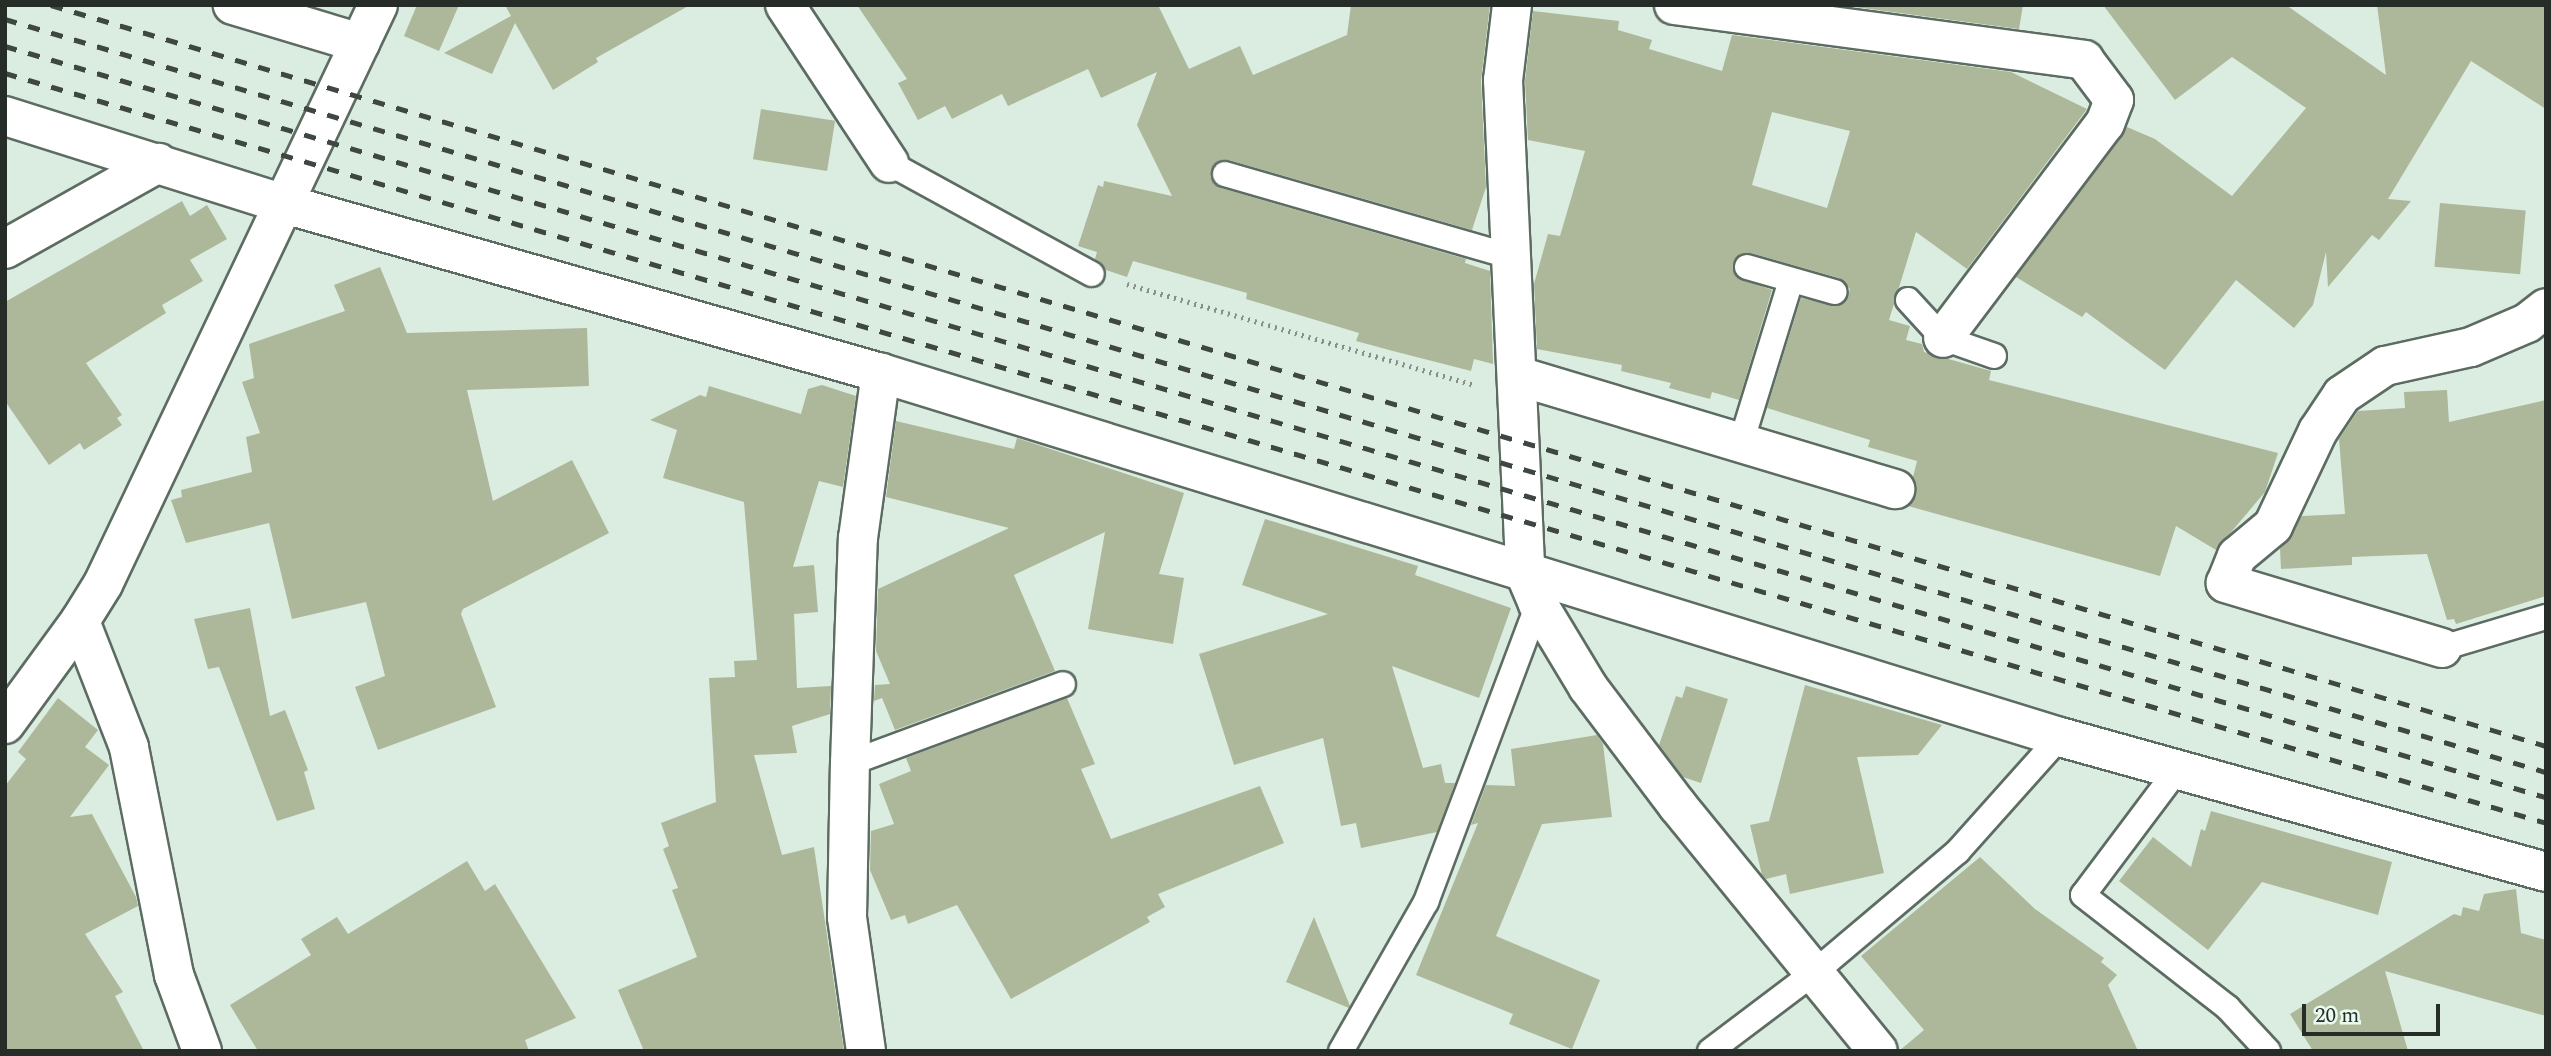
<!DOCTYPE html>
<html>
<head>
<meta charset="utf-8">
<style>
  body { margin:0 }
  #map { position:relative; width:2551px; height:1056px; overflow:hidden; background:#dbede0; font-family:Spectral,serif }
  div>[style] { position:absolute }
  .building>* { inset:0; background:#adb89a; transform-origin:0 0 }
  .path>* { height:4.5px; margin-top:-2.25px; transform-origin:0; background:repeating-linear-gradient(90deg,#849188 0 2px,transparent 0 7px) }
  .roads { filter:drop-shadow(2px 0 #5d6c62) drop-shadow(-2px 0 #5d6c62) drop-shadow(0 2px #5d6c62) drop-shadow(0 -2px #5d6c62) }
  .lane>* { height:24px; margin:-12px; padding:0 12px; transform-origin:12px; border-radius:12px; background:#fff }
  .street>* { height:38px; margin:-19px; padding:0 19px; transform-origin:19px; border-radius:19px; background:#fff }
  .secondary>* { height:38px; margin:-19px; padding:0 19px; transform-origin:19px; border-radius:19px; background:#fff }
  .rail>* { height:5px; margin-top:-2.5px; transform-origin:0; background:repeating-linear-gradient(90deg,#3f4741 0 12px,transparent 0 24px) }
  span { translate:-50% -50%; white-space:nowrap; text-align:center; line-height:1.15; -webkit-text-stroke:7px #e8faee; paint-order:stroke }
  .frame { position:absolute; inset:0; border:7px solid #262d28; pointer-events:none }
  .scale { position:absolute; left:2302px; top:1004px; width:138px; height:32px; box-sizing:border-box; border:4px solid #262d28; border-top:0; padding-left:9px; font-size:21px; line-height:24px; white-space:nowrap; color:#262d28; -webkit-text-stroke:5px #e8faee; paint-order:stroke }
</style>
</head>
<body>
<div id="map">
  <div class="building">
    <div style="clip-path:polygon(417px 5px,459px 5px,439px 51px,404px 36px)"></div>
    <div style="clip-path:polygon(505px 5px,690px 5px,596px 58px,598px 62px,553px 90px,515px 23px,492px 74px,444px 53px,511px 16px)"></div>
    <div style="clip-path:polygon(857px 5px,1158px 5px,1189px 69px,1240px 46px,1253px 75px,1347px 35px,1351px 5px,1490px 5px,1481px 81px,1486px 187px,1472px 230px,1229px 160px,1215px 163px,1210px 177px,1221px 188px,1466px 259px,1465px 263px,1490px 271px,1493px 364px,1474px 359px,1471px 371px,1393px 351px,1356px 341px,1359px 333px,1246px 299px,1247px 293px,1133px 261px,1127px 277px,1106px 270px,1095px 259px,1097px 252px,1078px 246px,1098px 185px,1103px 187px,1104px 181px,1172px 196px,1137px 125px,1157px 72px,1101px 98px,1088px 69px,1008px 106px,1002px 94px,952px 119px,945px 106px,918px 120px,898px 83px,907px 79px)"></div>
    <div style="clip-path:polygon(1840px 5px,2023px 5px,2019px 29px)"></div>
    <div style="clip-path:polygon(2103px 5px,2286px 5px,2386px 75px,2377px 5px,2546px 5px,2546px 109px,2471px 61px,2388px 199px,2411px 201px,2379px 240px,2372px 235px,2328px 287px,2326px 252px,2313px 305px,2294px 328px,2236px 280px,2165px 370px,2086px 312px,2082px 317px,2016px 277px,2127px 127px,2155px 139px,2232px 196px,2306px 108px,2232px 57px,2175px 100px)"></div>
    <div style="clip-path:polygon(evenodd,1533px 11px,1619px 21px,1618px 30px,1652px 40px,1649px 49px,1722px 71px,1732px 35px,2011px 72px,2087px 109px,1967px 269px,1916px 232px,1889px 320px,1910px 326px,1906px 340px,1922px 344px,1924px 352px,1991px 371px,1989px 380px,2278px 453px,2265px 492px,2216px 550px,2176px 526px,2160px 576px,1908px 506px,1916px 495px,1913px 477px,1917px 461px,1868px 447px,1870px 440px,1767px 408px,1801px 298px,1838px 306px,1846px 302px,1850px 289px,1839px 278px,1751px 253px,1736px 257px,1733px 264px,1736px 277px,1772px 290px,1739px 400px,1712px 392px,1710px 399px,1669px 388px,1671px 383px,1621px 371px,1622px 365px,1537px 349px,1534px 284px,1548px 234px,1560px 236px,1585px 151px,1528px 140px,1525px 81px,1533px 11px,1772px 112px,1850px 131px,1827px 208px,1752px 185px,1772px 112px)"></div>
    <div style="left:761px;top:109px;width:75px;height:51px;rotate:9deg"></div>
    <div style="clip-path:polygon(182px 201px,190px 216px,207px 205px,227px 239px,190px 260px,203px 281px,162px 305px,166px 313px,86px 363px,122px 415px,117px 418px,122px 425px,84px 450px,80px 443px,49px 465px,5px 401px,5px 302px)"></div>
    <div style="left:2440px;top:203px;width:86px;height:64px;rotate:5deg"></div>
    <div style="clip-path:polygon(380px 267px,407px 333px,587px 328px,589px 386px,467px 390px,493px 501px,572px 460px,609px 533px,463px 609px,461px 614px,496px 707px,378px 750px,355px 687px,385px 676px,366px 602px,292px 619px,269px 523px,186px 543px,171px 500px,182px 497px,181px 490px,252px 472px,246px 437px,260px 433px,242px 382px,254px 378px,249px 344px,345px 311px,334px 285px)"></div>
    <div style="clip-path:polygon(822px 385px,856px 396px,843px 487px,819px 481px,793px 567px,814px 565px,818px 612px,794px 614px,797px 688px,831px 686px,830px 714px,792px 726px,797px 753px,754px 755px,782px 855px,814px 847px,844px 1051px,644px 1051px,618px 990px,697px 957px,672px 890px,678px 888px,663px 849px,669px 846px,661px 823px,716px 802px,709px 678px,735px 677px,734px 661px,757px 660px,744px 502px,663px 478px,677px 430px,650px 420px,700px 395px,706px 397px,709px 386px,801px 414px,808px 389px)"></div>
    <div style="clip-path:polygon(2447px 390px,2449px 422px,2546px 400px,2546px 596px,2456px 624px,2454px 619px,2447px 620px,2427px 554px,2352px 557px,2352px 565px,2281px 569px,2280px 549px,2302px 516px,2345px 514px,2339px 439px,2358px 411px,2405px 408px,2404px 392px)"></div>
    <div style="clip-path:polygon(896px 421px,1014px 449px,1017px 438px,1184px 493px,1159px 574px,1184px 578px,1173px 644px,1088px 629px,1105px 532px,1014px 575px,1055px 671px,895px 730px,882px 698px,874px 701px,875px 685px,890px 684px,876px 651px,878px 589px,1009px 528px,886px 497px)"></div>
    <div style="clip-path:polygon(1265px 519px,1418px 566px,1415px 575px,1511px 608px,1479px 698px,1392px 666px,1423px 768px,1441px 764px,1445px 783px,1455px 783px,1437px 832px,1361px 848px,1356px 823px,1341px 826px,1323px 738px,1234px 765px,1199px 654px,1328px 614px,1242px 585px)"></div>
    <div style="clip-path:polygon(250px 608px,270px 716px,285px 710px,308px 770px,304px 772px,315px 809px,277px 821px,219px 667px,208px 669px,194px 619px)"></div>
    <div style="clip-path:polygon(1805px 685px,1942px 725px,1918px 755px,1857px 757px,1884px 873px,1790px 894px,1786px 874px,1766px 879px,1762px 875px,1750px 825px,1769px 821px)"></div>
    <div style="clip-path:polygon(1686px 686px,1728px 699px,1701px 783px,1683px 777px,1659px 745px,1676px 696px,1682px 698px)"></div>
    <div style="clip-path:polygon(58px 698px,98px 730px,85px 747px,109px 765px,70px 817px,92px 814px,136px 897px,138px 906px,85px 934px,123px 992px,115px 996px,144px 1051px,5px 1051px,5px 786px,26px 759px,18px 752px)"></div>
    <div style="clip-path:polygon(1067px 698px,1095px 764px,1081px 769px,1111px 839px,1260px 786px,1284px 843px,1158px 894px,1165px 907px,1147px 917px,1150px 922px,1011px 999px,957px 905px,908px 924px,905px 915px,891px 920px,870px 870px,871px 831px,894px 824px,879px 784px,911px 771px,906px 758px)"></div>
    <div style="clip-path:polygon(1597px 735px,1603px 744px,1612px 817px,1542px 824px,1496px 936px,1600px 980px,1572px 1049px,1509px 1024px,1513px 1014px,1416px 975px,1478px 823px,1471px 825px,1486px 785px,1515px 786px,1511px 749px)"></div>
    <div style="clip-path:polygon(2211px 811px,2392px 862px,2378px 915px,2262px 882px,2208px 950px,2119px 881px,2153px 837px,2191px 867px,2201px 829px,2205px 831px)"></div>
    <div style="clip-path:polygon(1980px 857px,2035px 909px,2104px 958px,2101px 962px,2117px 975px,2108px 985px,2138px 1051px,1899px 1051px,1924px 1030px,1861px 956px)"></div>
    <div style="clip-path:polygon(467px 861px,485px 891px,495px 884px,576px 1018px,525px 1040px,529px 1051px,258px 1051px,230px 1005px,311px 955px,301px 939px,337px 917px,348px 934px)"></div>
    <div style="clip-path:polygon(2516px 889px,2521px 933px,2546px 940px,2546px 1016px,2385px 971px,2408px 1051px,2313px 1051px,2290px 1014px,2454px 914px,2461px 916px,2463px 907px,2479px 911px,2484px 894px)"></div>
    <div style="clip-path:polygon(1314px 917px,1350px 1006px,1349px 1008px,1286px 982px)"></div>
  </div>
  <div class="path">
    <div style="left:1127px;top:284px;width:362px;rotate:16.2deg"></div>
  </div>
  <div class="roads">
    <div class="lane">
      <div style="left:889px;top:163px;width:231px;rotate:28.7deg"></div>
      <div style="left:1225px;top:174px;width:300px;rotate:16.1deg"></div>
      <div style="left:1747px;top:267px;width:91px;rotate:15.9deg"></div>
      <div style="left:1908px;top:300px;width:52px;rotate:47.4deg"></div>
      <div style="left:1943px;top:338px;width:54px;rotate:19.4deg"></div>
      <div style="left:1741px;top:443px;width:170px;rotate:-72.9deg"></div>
      <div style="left:2442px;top:648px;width:109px;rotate:-16.6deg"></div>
      <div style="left:850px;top:763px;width:227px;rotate:-20.3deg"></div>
      <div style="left:2177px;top:770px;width:156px;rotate:126.9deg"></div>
      <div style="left:2083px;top:895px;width:184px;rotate:37.9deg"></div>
      <div style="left:2228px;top:1008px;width:59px;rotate:47.1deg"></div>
      <div style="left:1341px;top:1051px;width:172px;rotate:-60.3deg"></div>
      <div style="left:1426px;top:902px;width:318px;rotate:-69.4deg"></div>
      <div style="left:1710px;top:1051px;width:131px;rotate:-37deg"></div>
      <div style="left:1815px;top:972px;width:187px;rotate:-40.2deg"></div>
      <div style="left:1958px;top:851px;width:153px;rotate:-48.2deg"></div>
    </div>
    <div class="street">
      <div style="left:785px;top:5px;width:189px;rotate:56.6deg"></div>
      <div style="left:1512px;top:5px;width:76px;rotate:96.8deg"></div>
      <div style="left:1503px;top:80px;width:493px;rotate:87.4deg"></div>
      <div style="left:1525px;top:573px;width:34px;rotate:67deg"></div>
      <div style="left:1538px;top:604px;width:97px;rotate:58.9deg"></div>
      <div style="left:1588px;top:687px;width:149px;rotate:52.9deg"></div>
      <div style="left:1678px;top:806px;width:316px;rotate:50.8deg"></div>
      <div style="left:1674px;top:5px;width:414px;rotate:7.6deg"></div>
      <div style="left:2084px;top:60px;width:50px;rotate:53.1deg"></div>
      <div style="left:2114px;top:100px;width:25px;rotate:111deg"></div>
      <div style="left:2105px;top:123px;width:269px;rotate:127deg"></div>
      <div style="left:5px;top:116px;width:289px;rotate:17.5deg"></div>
      <div style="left:281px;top:203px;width:624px;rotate:15.82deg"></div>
      <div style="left:881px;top:373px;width:1234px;rotate:17.16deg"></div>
      <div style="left:2060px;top:737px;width:504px;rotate:15.52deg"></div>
      <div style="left:5px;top:249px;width:176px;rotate:-29.3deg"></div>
      <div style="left:1518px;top:376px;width:394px;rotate:16.7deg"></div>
      <div style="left:2442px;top:648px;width:226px;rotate:-163.3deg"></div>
      <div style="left:2226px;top:583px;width:29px;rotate:-68deg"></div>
      <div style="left:2237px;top:556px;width:47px;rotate:-39.8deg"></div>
      <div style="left:2273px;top:526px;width:105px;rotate:-64.7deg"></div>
      <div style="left:2318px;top:431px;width:43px;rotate:-56.3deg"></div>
      <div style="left:2342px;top:395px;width:52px;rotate:-34deg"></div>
      <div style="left:2385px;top:366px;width:88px;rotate:-12.5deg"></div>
      <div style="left:2471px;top:347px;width:61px;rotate:-23.2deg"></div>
      <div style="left:2527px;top:323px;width:24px;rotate:-38deg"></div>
      <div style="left:202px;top:1051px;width:81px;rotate:-110.2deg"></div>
      <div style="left:174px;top:975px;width:232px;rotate:-101.2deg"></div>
      <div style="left:129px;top:747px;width:135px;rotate:-111.3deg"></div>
      <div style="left:80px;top:621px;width:44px;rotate:-58.1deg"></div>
      <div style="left:103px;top:584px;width:599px;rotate:-64.59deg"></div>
      <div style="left:360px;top:43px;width:133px;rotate:-163.3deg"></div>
      <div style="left:866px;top:1051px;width:135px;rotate:-98.1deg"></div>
      <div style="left:847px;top:917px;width:154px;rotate:-88.9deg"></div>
      <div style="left:850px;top:763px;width:225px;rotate:-88deg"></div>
      <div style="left:858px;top:538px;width:167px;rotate:-82.1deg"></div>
    </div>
    <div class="secondary">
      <div style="left:360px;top:43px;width:42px;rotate:-64.7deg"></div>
      <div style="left:5px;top:724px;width:127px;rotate:-53.9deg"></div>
    </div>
  </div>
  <div class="rail">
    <div style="left:51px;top:5px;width:2603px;rotate:16.54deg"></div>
    <div style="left:5px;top:19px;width:2650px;rotate:16.51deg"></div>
    <div style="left:5px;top:46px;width:2650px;rotate:16.47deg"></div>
    <div style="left:5px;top:73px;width:2649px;rotate:16.44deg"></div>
  </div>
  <div class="frame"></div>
  <div class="scale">20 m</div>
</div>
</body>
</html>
